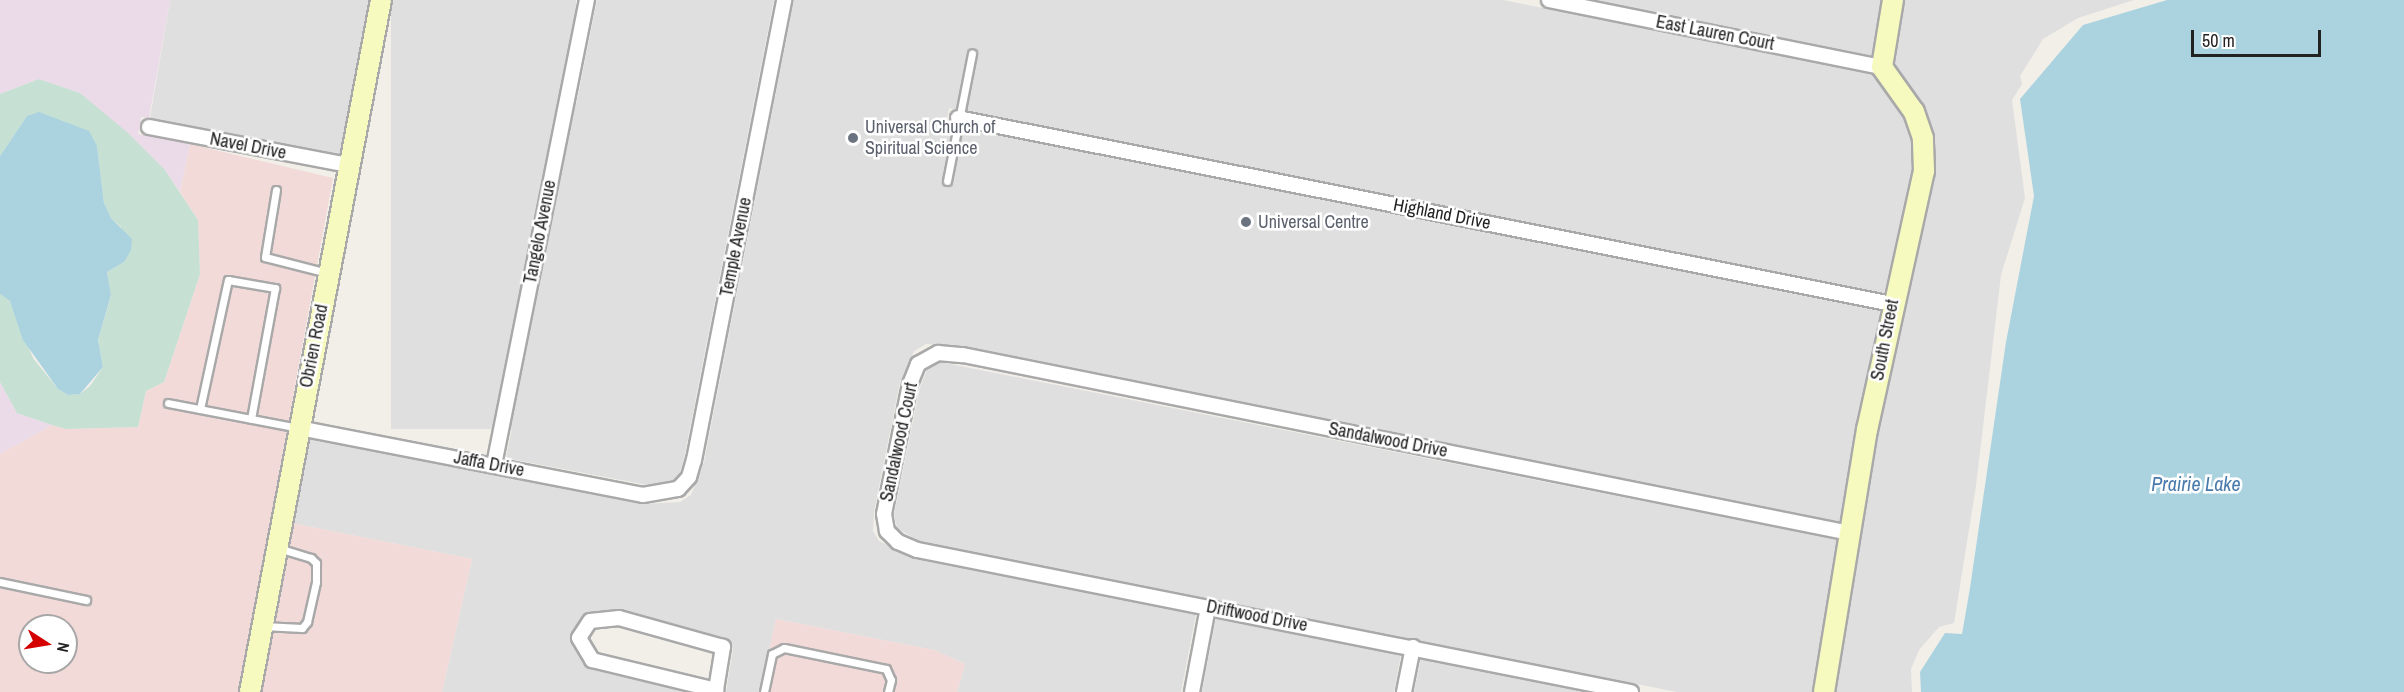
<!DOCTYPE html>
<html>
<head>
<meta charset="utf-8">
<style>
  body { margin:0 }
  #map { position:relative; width:2404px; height:692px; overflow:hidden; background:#f2efe9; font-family:"Archivo Narrow",sans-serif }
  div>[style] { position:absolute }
  .residential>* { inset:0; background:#e0dfdf; transform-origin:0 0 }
  .commercial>* { inset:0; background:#f2dad9 }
  .industrial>* { inset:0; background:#ebdbe8 }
  .wetland>* { inset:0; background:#c6e0d4 }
  .water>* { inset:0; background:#aad3df }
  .roads { filter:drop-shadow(2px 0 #a9a9a9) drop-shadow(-2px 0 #a9a9a9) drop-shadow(0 2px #a9a9a9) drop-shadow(0 -2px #a9a9a9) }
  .lane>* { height:7px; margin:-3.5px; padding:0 3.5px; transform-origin:3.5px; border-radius:3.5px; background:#fff }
  .street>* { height:14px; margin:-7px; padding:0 7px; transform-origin:7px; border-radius:7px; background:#fff }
  .secondary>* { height:20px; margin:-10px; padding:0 10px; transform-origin:10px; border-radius:10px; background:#f7fabf }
  .dots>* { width:16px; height:16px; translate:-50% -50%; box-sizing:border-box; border:3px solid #fff; border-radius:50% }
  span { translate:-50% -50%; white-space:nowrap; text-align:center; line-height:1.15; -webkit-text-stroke:5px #fff; paint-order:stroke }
  .street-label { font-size:18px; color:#222 }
  .worship-label { font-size:18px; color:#5b616d }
  .left { translate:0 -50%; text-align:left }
  .water-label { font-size:20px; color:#4a7aab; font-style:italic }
  .north { position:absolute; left:18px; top:614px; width:60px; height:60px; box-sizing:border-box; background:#fff; border:2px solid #a7a7a7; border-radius:50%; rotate:102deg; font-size:16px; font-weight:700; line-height:24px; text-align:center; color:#222 }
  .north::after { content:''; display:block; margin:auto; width:21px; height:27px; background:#d40000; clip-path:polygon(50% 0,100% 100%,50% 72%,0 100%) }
  .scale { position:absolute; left:2191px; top:30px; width:130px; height:27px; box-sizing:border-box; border:3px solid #222; border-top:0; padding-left:8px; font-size:18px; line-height:21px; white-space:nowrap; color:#222; -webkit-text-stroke:4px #fff; paint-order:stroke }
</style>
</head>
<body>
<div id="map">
  <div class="residential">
    <div style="clip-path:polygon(170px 0,371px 0,340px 155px,150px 118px)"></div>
    <div style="left:391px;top:0;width:185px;height:429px"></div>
    <div style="clip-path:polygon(597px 0,774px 0,684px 458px,680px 472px,671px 482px,658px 487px,506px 458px)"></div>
    <div style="clip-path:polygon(794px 0,1503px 0,1876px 74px,1904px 116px,1913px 139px,1911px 184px,1884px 293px,949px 108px,946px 125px,1880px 311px,1842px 522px,965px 346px,926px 344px,914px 351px,900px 382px,874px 512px,873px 531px,879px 541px,915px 559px,1196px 614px,1181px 692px,957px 692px,965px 664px,934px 650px,776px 619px,760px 692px,726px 692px,733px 649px,726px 638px,617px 609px,589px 613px,570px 633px,570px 642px,583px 664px,590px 669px,685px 692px,442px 692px,472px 559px,291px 523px,307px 438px,642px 504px,680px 502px,691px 495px,704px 462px)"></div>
    <div style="clip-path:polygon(1595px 0,1883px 0,1874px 56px)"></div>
    <div style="clip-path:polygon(1903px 0,2134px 0,2078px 18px,2043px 39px,2020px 76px,2022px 84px,2012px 100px,2025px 198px,2001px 275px,1976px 486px,1954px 623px,1939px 627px,1919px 650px,1911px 669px,1912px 692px,1834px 692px,1877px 432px,1915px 244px,1934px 179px,1933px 136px,1922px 108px,1892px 65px)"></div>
    <div style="clip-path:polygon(940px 362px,1839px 540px,1814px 692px,1677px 692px,920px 542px,897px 528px,894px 514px,920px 387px,927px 370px)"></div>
    <div style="clip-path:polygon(1216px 618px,1401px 654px,1394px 692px,1202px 692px)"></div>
    <div style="clip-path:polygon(1421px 658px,1586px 692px,1414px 692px)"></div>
  </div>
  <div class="commercial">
    <div style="clip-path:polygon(evenodd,190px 144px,333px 178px,239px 692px,0 692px,0 454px,52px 425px,66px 429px,138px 427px,146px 391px,164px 382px,200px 274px,198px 220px,180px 192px,190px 144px,30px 626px,66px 626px,66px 662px,30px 662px,30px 626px)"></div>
    <div style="clip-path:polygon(291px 523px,472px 559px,442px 692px,260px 692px)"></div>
    <div style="clip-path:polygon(776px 619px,934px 650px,965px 664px,957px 692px,760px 692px)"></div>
  </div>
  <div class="industrial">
    <div style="clip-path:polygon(0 0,170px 0,149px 118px,141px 117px,138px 134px,190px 144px,180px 192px,165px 170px,80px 93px,39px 79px,0 94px)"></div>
    <div style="clip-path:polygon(0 382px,17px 413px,52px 425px,0 454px)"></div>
  </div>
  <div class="wetland">
    <div style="clip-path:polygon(39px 79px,80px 93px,128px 133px,165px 170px,198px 220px,200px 274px,164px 382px,146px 391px,138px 427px,66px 429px,52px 425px,17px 413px,0 382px,0 294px,10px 301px,33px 358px,58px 389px,68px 395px,80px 394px,90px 386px,103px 367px,98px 340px,111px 296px,107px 272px,124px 262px,121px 227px,111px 218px,104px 203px,97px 146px,27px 116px,0 156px,0 94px)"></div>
  </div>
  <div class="water">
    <div style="clip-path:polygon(2167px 0,2404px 0,2404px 692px,1921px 692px,1920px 672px,1945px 633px,1962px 634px,1970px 588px,2006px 342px,2034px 196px,2020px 99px,2083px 25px)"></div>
    <div style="clip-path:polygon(39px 112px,89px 131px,97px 146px,104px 203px,111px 218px,132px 239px,131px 250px,124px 262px,107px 272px,111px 295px,98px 340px,103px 367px,80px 394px,68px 395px,58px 389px,23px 340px,10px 301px,0 294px,0 156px,27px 116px)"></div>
  </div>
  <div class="roads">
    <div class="lane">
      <div style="left:947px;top:181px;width:130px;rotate:-78.9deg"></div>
      <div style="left:276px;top:190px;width:68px;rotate:99.3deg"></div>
      <div style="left:265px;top:257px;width:65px;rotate:14.3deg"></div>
      <div style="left:168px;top:403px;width:133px;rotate:10.8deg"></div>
      <div style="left:200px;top:409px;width:132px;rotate:-77.8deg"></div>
      <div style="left:228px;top:280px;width:48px;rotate:9.7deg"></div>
      <div style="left:275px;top:288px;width:133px;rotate:100.4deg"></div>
      <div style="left:0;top:582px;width:88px;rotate:11.8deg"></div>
      <div style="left:263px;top:626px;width:39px;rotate:3deg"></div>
      <div style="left:302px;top:628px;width:8px;rotate:-50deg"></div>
      <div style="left:307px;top:622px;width:41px;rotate:-77.3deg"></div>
      <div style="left:316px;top:582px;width:19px;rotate:-90deg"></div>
      <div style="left:316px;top:563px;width:7px;rotate:-135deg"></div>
      <div style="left:311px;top:558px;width:34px;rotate:-163deg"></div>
      <div style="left:764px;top:692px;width:39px;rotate:-78deg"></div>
      <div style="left:772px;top:654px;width:13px;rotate:-27deg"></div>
      <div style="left:784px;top:648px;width:104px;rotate:11.6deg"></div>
      <div style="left:886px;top:669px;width:12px;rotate:66deg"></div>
      <div style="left:891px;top:680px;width:12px;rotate:104deg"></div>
    </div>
    <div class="street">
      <div style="left:1549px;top:0;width:340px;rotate:11.4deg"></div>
      <div style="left:958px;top:118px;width:952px;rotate:11.26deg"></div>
      <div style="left:149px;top:127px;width:203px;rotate:10.8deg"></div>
      <div style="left:299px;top:428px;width:350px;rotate:11deg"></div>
      <div style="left:643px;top:495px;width:36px;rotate:-10deg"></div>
      <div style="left:678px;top:489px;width:16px;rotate:-47deg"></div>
      <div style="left:689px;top:477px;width:18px;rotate:-74deg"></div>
      <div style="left:694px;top:460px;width:469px;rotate:-78.9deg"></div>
      <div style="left:494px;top:465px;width:474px;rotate:-78.7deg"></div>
      <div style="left:715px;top:692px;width:2px;rotate:-63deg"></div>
      <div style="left:716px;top:690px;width:44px;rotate:-80.8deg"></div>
      <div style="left:723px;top:647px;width:108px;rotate:-164.4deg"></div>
      <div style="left:619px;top:618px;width:29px;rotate:174deg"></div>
      <div style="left:590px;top:621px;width:20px;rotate:123deg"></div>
      <div style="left:579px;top:638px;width:26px;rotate:59deg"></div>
      <div style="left:592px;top:660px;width:128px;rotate:13.6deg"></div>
      <div style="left:1192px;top:692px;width:86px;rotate:-79.3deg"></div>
      <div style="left:1404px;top:692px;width:46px;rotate:-78.7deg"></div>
      <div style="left:1631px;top:692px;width:728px;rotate:-168.75deg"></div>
      <div style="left:917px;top:550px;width:21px;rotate:-157deg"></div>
      <div style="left:898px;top:542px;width:16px;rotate:-135deg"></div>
      <div style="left:887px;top:531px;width:17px;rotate:-100deg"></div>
      <div style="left:884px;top:514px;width:133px;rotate:-78.7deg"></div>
      <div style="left:910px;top:384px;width:22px;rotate:-68deg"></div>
      <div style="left:918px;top:364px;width:23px;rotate:-29deg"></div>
      <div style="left:938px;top:353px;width:25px;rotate:5deg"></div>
      <div style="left:963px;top:355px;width:905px;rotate:11.35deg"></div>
    </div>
    <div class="secondary">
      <div style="left:250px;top:692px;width:704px;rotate:-79.28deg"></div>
      <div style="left:1824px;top:692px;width:266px;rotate:-80.7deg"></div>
      <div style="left:1867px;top:430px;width:265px;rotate:-77.6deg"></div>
      <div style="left:1924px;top:171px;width:33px;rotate:-92deg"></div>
      <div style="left:1923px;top:138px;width:28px;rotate:-109deg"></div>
      <div style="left:1914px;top:112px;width:55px;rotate:-125.4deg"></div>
      <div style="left:1882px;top:67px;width:68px;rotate:-80.7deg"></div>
    </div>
  </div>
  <div class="dots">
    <div style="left:853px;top:138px;background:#6b7280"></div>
    <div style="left:1246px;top:222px;background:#6b7280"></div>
  </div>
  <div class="street-label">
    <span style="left:1715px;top:33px;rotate:11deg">East Lauren Court</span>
    <span style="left:248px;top:146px;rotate:11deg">Navel Drive</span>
    <span style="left:1442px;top:214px;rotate:11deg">Highland Drive</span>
    <span style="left:540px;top:232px;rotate:-79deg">Tangelo Avenue</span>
    <span style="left:736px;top:247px;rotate:-79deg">Temple Avenue</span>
    <span style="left:1885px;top:340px;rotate:-79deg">South Street</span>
    <span style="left:314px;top:346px;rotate:-79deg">Obrien Road</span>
    <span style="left:1388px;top:440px;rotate:11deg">Sandalwood Drive</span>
    <span style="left:899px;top:442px;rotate:-78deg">Sandalwood Court</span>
    <span style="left:489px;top:464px;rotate:11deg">Jaffa Drive</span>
    <span style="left:1257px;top:616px;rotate:11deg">Driftwood Drive</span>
  </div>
  <div class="worship-label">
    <span class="left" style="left:865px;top:138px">Universal Church of<br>Spiritual Science</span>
    <span class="left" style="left:1258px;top:222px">Universal Centre</span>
  </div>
  <div class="water-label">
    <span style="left:2196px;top:483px">Prairie Lake</span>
  </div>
  <div class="north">N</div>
  <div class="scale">50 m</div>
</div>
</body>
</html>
